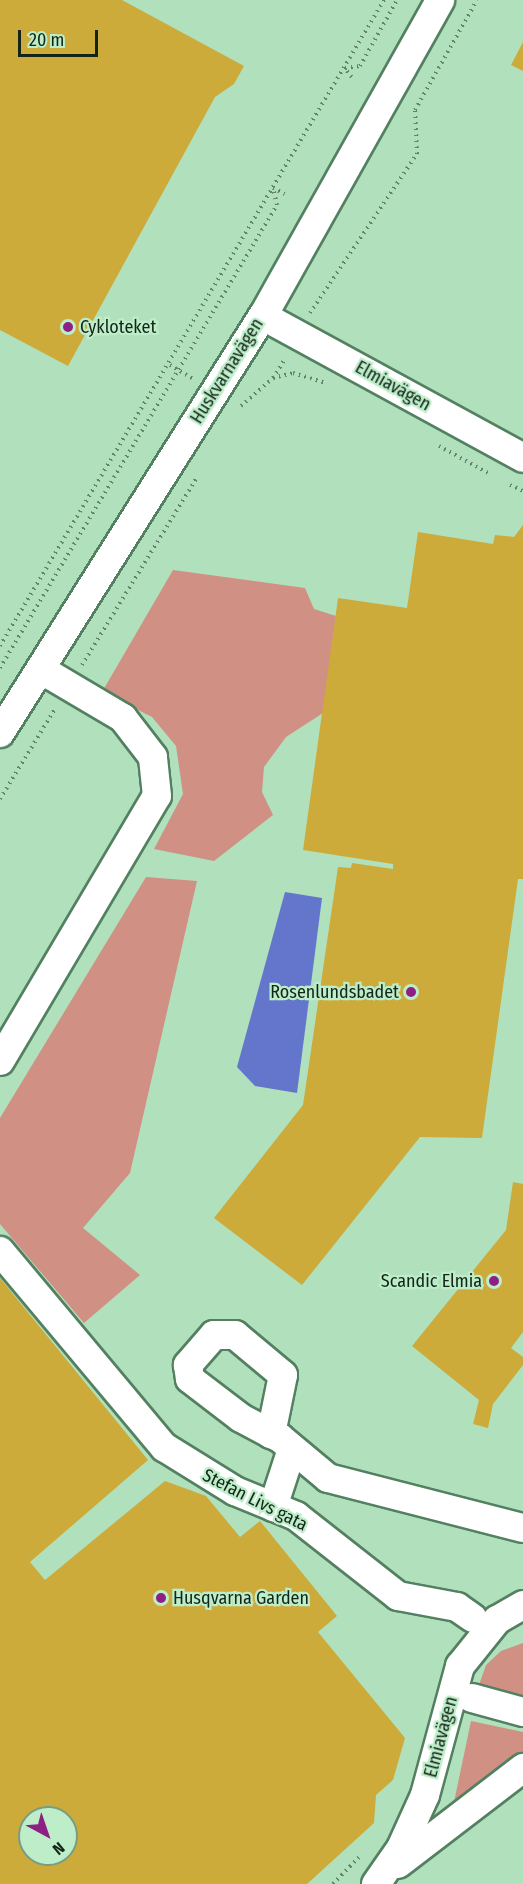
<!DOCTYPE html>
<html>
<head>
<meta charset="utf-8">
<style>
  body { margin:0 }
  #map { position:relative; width:523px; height:1884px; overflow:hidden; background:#b1e0bd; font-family:"Fira Sans Condensed",sans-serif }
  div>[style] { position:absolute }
  .green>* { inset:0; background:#d09083 }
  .water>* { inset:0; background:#6376cc }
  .building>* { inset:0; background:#ccab3a }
  .path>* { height:4px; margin-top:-2px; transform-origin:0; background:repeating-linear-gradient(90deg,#62826a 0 1.5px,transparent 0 6px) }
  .roads { filter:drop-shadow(2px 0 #538060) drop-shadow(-2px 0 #538060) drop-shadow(0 2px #538060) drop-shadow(0 -2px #538060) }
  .minor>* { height:28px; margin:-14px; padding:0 14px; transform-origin:14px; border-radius:14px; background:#fff }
  .dots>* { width:16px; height:16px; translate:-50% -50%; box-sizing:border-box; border:3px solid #bdedc9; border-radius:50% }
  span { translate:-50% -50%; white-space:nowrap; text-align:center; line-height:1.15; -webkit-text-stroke:4.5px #bdedc9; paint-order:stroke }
  .poi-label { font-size:18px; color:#132518 }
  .left { translate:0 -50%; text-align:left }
  .right { translate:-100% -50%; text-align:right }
  .street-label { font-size:18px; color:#132518 }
  .north { position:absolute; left:18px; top:1806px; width:60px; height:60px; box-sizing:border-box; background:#bdedc9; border:2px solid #799d82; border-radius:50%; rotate:140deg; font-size:16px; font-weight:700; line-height:24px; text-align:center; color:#132518 }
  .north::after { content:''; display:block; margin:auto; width:21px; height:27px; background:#8e2083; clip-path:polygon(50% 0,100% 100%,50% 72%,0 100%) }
  .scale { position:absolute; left:18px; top:30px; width:80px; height:27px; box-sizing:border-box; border:3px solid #132518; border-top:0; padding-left:8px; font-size:18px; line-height:21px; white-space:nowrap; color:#132518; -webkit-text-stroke:4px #bdedc9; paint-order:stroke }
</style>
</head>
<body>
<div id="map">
  <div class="green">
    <div style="clip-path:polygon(173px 570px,305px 588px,314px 609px,336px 616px,323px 713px,286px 737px,264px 767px,262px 792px,273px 815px,214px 861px,154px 849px,183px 794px,176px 746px,152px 717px,102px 692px)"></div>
    <div style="clip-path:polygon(146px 877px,197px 881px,130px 1173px,83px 1228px,140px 1275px,84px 1323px,0 1224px,0 1118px)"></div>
    <div style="clip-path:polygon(523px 1643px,523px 1697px,479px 1685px,486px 1665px,501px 1651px)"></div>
    <div style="clip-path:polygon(471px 1721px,523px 1732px,523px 1752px,453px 1807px)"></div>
  </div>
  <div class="water">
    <div style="clip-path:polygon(285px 892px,322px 898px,297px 1093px,255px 1086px,237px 1067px)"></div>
  </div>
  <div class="building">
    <div style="clip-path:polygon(0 0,122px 0,244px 66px,234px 84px,215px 97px,68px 366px,0 330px)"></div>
    <div style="clip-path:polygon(523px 42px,523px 71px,511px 65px)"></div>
    <div style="clip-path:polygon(523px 525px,523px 879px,518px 879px,482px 1138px,420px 1137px,302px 1285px,214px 1218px,303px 1105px,338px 867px,351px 868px,352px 863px,393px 869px,393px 864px,303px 850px,338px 598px,407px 608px,418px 532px,493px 544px,495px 535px,514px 537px)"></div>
    <div style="clip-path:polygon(513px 1182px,523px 1184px,523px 1332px,511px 1348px,523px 1357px,523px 1365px,493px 1404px,488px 1428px,473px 1424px,479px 1400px,412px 1346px,506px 1230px)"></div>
    <div style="clip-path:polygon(evenodd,0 1278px,148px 1460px,30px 1562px,45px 1580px,165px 1481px,206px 1496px,240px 1537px,260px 1521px,337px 1616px,318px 1632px,405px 1738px,393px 1780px,376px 1795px,374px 1823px,307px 1884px,0 1884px,0 1278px,30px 1818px,66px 1818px,66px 1854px,30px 1854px,30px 1818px)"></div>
  </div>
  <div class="path">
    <div style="left:345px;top:68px;width:15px;rotate:-8deg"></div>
    <div style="left:360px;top:66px;width:76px;rotate:-60.7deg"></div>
    <div style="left:347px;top:71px;width:10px;rotate:53deg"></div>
    <div style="left:273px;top:188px;width:13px;rotate:27deg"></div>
    <div style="left:310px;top:313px;width:192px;rotate:-56.1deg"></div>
    <div style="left:417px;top:154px;width:44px;rotate:-92.6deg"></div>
    <div style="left:415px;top:110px;width:126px;rotate:-60.6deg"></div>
    <div style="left:170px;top:365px;width:26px;rotate:31deg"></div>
    <div style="left:273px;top:378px;width:22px;rotate:-58deg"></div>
    <div style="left:241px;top:406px;width:43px;rotate:-41.2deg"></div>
    <div style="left:273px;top:378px;width:21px;rotate:-14deg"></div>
    <div style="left:293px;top:373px;width:34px;rotate:17deg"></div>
    <div style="left:439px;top:446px;width:58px;rotate:28.8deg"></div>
    <div style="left:510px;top:485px;width:14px;rotate:25deg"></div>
    <div style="left:0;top:646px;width:752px;rotate:-59.27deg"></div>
    <div style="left:82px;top:665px;width:218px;rotate:-58.5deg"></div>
    <div style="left:0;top:668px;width:540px;rotate:-59.11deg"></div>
    <div style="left:277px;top:205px;width:17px;rotate:-103deg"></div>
    <div style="left:0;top:799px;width:105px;rotate:-58.6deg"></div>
    <div style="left:333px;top:1884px;width:37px;rotate:-46deg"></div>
  </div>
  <div class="roads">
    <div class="minor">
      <div style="left:263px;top:316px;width:296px;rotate:28.6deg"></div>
      <div style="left:0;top:733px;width:493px;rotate:-57.8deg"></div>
      <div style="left:263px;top:316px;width:362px;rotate:-60.7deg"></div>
      <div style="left:0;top:1061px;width:308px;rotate:-59.4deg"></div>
      <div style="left:157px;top:796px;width:39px;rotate:-96deg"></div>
      <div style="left:153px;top:757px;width:49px;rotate:-127.6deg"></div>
      <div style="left:123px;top:718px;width:96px;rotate:-149.4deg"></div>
      <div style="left:0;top:1251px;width:256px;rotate:50.1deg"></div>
      <div style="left:164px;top:1447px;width:84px;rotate:31.8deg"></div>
      <div style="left:235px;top:1491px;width:66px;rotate:22.3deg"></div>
      <div style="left:296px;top:1516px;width:130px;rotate:38.1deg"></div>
      <div style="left:398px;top:1596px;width:60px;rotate:10.6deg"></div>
      <div style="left:457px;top:1607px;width:19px;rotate:35deg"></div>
      <div style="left:271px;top:1434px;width:60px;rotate:-78.5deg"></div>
      <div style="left:283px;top:1375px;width:62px;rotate:-140.2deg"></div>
      <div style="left:235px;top:1335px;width:21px;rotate:180deg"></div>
      <div style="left:214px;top:1335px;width:40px;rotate:131deg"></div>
      <div style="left:188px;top:1365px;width:14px;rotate:82deg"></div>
      <div style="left:190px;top:1379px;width:64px;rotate:37.4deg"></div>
      <div style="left:241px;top:1418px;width:34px;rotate:28deg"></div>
      <div style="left:271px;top:1434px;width:10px;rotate:24deg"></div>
      <div style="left:280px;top:1438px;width:62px;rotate:39.8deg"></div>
      <div style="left:328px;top:1478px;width:201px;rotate:14.4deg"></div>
      <div style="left:273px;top:1507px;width:61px;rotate:-71.9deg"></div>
      <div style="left:472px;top:1698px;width:53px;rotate:15.4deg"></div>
      <div style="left:398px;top:1864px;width:158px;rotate:-37.5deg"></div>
      <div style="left:376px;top:1884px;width:44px;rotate:-55.2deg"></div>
      <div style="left:401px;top:1848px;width:58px;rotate:-65.6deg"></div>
      <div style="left:425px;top:1795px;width:134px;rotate:-74.8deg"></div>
      <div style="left:460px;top:1666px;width:59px;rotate:-51.2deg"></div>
      <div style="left:497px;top:1620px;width:30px;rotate:-30deg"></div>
    </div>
  </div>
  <div class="dots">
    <div style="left:68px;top:327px;background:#8e2083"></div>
    <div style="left:411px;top:992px;background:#8e2083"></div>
    <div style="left:494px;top:1281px;background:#8e2083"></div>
    <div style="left:161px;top:1598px;background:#8e2083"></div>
  </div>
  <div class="poi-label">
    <span class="left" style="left:80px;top:327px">Cykloteket</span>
    <span class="right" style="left:399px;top:992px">Rosenlundsbadet</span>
    <span class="right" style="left:482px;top:1281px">Scandic Elmia</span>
    <span class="left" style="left:173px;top:1598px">Husqvarna Garden</span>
  </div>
  <div class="street-label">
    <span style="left:227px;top:371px;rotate:-58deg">Huskvarnavägen</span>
    <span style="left:393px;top:386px;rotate:29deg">Elmiavägen</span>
    <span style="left:255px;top:1500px;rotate:27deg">Stefan Livs gata</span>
    <span style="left:441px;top:1737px;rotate:-75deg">Elmiavägen</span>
  </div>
  <div class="north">N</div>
  <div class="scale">20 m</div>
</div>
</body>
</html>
